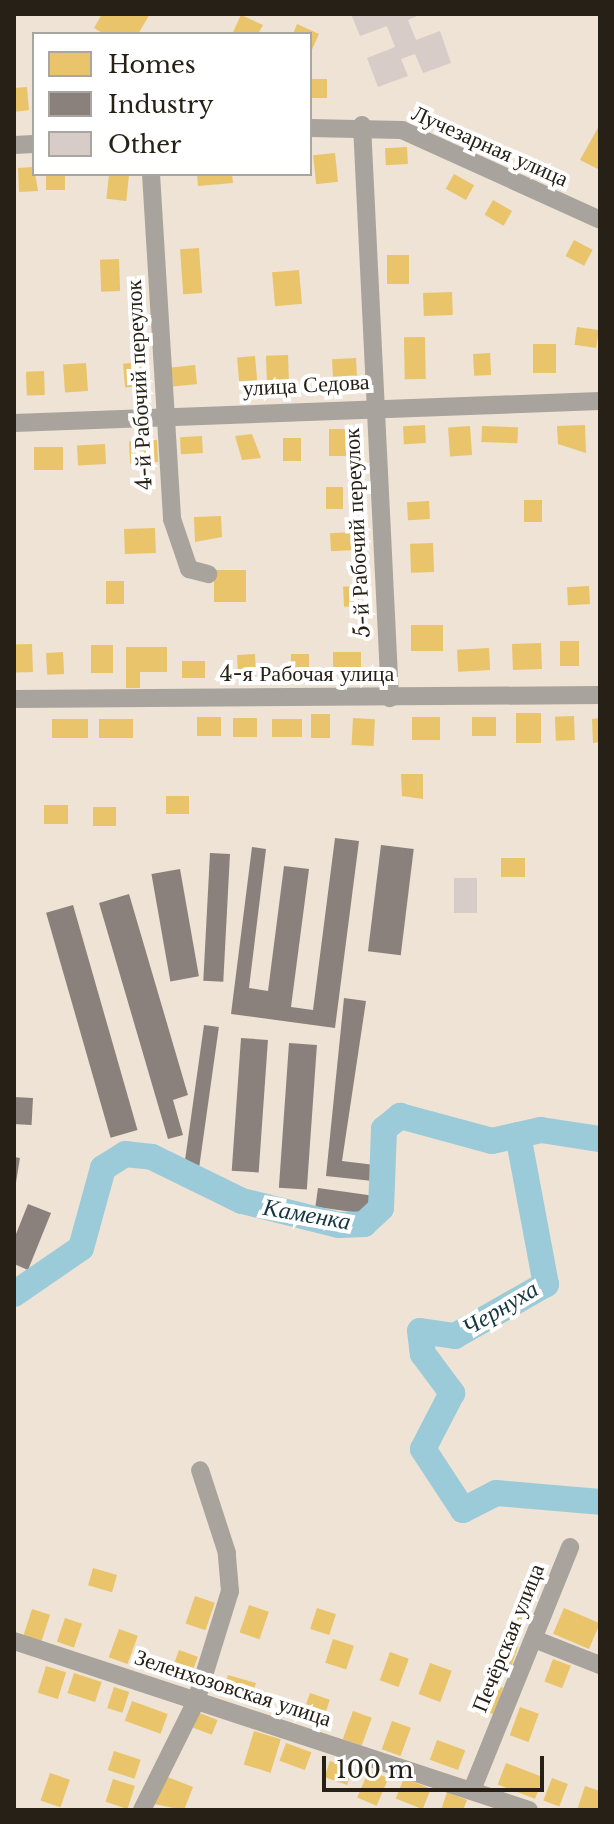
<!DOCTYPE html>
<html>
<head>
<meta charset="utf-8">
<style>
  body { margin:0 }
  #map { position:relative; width:614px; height:1824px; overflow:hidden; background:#eee3d4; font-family:"Libre Baskerville",serif }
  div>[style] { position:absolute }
  .homes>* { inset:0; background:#e9c46a; transform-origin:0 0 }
  .industry>* { inset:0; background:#8a817c; transform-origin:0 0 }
  .river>* { height:26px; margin:-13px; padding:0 13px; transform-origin:13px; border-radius:13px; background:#9bcad9 }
  .building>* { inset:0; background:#d7ccc8; transform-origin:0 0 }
  .minor>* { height:18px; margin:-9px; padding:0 9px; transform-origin:9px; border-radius:9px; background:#a8a39d }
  span { translate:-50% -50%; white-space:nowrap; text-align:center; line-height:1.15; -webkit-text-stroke:8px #fff; paint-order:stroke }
  .street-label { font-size:22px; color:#272016 }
  .water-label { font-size:24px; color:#143642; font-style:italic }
  .frame { position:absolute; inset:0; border:16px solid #272016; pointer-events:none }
  .legend { position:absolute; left:32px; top:32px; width:280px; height:144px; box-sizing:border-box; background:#fff; border:2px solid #a9a6a2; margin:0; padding:10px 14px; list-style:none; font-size:24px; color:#272016 }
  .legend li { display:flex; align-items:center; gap:16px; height:40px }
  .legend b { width:40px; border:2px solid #a9a6a2 }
  .scale { position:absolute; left:322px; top:1756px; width:222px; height:36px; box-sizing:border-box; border:4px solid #272016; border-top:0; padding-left:10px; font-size:24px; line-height:28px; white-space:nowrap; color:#272016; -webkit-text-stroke:6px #fff; paint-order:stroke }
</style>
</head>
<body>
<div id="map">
  <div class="homes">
    <div style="clip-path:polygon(102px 14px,150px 14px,138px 34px,104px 34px,94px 28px)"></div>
    <div style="clip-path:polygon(241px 15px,263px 25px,258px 34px,233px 32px)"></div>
    <div style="clip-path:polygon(297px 24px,319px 34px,310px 54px,310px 34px,293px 34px)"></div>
    <div style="left:310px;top:79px;width:17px;height:19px"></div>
    <div style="clip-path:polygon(27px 87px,29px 110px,14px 112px,14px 88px)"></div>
    <div style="clip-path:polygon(600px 124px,600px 170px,580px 160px)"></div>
    <div style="left:407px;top:147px;width:17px;height:22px;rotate:87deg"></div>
    <div style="left:335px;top:153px;width:29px;height:22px;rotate:84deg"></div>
    <div style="clip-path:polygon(34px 167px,38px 191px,19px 192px,18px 168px)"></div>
    <div style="left:46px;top:174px;width:19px;height:16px"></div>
    <div style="left:109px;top:174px;width:20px;height:25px;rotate:6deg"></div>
    <div style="clip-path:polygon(197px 174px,232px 174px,233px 183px,198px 186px)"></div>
    <div style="left:454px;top:174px;width:23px;height:17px;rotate:29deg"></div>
    <div style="left:493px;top:200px;width:22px;height:17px;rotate:30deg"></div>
    <div style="left:574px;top:240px;width:21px;height:18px;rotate:28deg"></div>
    <div style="left:199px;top:248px;width:45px;height:19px;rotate:86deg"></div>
    <div style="left:387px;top:255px;width:22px;height:29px"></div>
    <div style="left:119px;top:259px;width:32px;height:19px;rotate:88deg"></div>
    <div style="left:299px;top:270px;width:34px;height:27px;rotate:85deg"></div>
    <div style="left:452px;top:292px;width:23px;height:29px;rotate:88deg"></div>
    <div style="left:577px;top:327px;width:22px;height:18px;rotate:8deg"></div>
    <div style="left:425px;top:337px;width:42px;height:21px;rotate:89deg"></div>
    <div style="left:533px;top:344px;width:23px;height:29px"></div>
    <div style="left:490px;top:353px;width:22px;height:17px;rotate:87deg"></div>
    <div style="left:288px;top:355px;width:28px;height:22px;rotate:88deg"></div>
    <div style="left:255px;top:356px;width:24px;height:18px;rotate:85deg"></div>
    <div style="left:356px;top:358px;width:18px;height:24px;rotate:87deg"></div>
    <div style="left:142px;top:362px;width:24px;height:19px;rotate:85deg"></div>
    <div style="left:86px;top:363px;width:28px;height:23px;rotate:86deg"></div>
    <div style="left:195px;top:365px;width:19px;height:24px;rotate:84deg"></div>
    <div style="left:44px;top:371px;width:24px;height:18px;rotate:88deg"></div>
    <div style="left:425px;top:425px;width:18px;height:22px;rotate:87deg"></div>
    <div style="clip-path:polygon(585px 425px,586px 453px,558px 444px,557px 426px)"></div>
    <div style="left:470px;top:426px;width:29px;height:22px;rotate:86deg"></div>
    <div style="left:482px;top:426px;width:36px;height:16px;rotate:2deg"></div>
    <div style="left:329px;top:429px;width:21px;height:27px"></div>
    <div style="clip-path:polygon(252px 434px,261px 458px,242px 460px,235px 436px)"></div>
    <div style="left:202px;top:436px;width:17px;height:22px;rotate:87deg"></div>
    <div style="left:283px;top:438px;width:18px;height:23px"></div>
    <div style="left:157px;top:440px;width:22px;height:28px;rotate:87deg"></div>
    <div style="left:105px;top:444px;width:20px;height:28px;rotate:87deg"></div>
    <div style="left:34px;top:447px;width:29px;height:23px"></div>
    <div style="left:326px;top:487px;width:17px;height:22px"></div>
    <div style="left:524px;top:500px;width:18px;height:22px"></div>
    <div style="left:429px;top:501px;width:18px;height:22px;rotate:87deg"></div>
    <div style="clip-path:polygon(221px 516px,222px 537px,195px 542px,194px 517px)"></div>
    <div style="left:155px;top:528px;width:25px;height:31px;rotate:88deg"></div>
    <div style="left:352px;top:532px;width:18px;height:22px;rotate:87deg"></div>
    <div style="left:433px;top:543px;width:29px;height:23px;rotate:88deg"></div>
    <div style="left:214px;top:570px;width:32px;height:32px"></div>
    <div style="left:106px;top:581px;width:18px;height:23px"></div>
    <div style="left:358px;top:586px;width:20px;height:15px;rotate:87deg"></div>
    <div style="left:589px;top:586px;width:18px;height:22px;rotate:87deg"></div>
    <div style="left:411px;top:625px;width:32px;height:26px"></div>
    <div style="left:560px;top:641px;width:19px;height:25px"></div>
    <div style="left:541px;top:643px;width:26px;height:29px;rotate:88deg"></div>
    <div style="left:32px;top:644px;width:28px;height:17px;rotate:88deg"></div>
    <div style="left:91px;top:645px;width:22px;height:28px"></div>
    <div style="clip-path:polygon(126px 647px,167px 647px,167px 672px,140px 672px,140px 688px,126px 688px)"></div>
    <div style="left:489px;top:648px;width:22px;height:32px;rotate:87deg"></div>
    <div style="left:63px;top:652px;width:22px;height:17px;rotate:87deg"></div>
    <div style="left:333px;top:652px;width:28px;height:23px"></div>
    <div style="left:255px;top:654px;width:22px;height:18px;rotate:87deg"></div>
    <div style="left:309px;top:654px;width:22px;height:18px;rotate:90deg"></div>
    <div style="left:182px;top:661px;width:23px;height:17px"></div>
    <div style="left:516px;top:713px;width:25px;height:30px"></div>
    <div style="left:311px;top:714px;width:19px;height:24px"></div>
    <div style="left:574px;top:716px;width:24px;height:19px;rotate:88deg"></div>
    <div style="left:197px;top:717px;width:24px;height:19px"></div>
    <div style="left:412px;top:717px;width:28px;height:23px"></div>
    <div style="left:472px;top:717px;width:24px;height:19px"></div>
    <div style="left:233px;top:718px;width:24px;height:19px"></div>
    <div style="left:353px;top:718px;width:22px;height:27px;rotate:3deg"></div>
    <div style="clip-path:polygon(600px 718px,600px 742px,593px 743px,592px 719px)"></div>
    <div style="left:88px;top:719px;width:19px;height:36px;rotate:90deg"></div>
    <div style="left:133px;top:719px;width:19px;height:34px;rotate:90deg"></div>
    <div style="left:272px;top:719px;width:30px;height:18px"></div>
    <div style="clip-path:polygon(401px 774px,423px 774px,423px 799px,402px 796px)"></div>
    <div style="left:166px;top:796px;width:23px;height:18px"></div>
    <div style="left:44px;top:805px;width:24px;height:19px"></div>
    <div style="left:93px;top:807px;width:23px;height:19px"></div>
    <div style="left:501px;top:858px;width:24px;height:19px"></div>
    <div style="left:93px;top:1568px;width:25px;height:18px;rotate:16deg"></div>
    <div style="left:195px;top:1596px;width:21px;height:29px;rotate:19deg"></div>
    <div style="left:249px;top:1605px;width:21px;height:29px;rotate:19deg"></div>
    <div style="left:317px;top:1608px;width:20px;height:22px;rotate:18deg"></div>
    <div style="left:564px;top:1608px;width:39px;height:28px;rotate:23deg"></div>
    <div style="left:32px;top:1609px;width:19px;height:28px;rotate:18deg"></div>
    <div style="left:514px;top:1610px;width:16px;height:23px;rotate:22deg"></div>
    <div style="left:65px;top:1618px;width:18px;height:25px;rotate:19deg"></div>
    <div style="left:119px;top:1629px;width:20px;height:30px;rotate:20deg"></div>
    <div style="left:333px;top:1639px;width:22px;height:25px;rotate:18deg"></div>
    <div style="left:501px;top:1641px;width:18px;height:25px;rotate:19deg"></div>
    <div style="left:179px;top:1650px;width:20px;height:30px;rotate:20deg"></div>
    <div style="left:390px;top:1652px;width:20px;height:30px;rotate:20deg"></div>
    <div style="left:553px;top:1659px;width:19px;height:24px;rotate:21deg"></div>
    <div style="left:430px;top:1663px;width:23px;height:33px;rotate:20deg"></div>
    <div style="left:46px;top:1666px;width:21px;height:28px;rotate:17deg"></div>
    <div style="left:74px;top:1673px;width:29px;height:21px;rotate:18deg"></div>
    <div style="left:228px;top:1675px;width:29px;height:21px;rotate:16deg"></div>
    <div style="left:485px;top:1682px;width:19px;height:28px;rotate:18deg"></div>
    <div style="left:114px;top:1687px;width:16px;height:22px;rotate:18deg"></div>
    <div style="left:310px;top:1693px;width:21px;height:29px;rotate:19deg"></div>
    <div style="left:132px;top:1701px;width:38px;height:21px;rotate:20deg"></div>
    <div style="left:520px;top:1707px;width:20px;height:30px;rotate:20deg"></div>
    <div style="left:353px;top:1711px;width:20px;height:30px;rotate:20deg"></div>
    <div style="left:197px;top:1712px;width:22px;height:16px;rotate:21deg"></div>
    <div style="left:392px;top:1721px;width:20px;height:30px;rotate:20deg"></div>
    <div style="left:254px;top:1731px;width:28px;height:35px;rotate:17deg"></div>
    <div style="left:437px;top:1740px;width:30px;height:21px;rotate:20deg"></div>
    <div style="left:286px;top:1743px;width:27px;height:19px;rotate:20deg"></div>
    <div style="left:114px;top:1751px;width:28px;height:20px;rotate:18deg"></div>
    <div style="left:330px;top:1761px;width:24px;height:17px;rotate:19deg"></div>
    <div style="left:506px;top:1763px;width:40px;height:23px;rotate:21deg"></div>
    <div style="left:369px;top:1770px;width:21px;height:30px;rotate:23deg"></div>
    <div style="left:50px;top:1773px;width:21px;height:29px;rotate:19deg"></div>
    <div style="clip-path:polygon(165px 1776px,193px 1787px,184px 1810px,154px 1804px)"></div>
    <div style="left:404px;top:1778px;width:29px;height:22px;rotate:22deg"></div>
    <div style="left:552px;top:1778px;width:17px;height:24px;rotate:21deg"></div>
    <div style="left:113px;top:1779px;width:23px;height:24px;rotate:18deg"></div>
    <div style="clip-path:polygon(585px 1786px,600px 1791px,599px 1810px,577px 1810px)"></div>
    <div style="clip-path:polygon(447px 1792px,467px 1800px,463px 1810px,441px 1810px)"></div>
  </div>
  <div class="industry">
    <div style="clip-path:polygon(335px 838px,359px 841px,335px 1028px,231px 1014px,252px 847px,266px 849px,249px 988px,268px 991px,284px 866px,309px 869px,291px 1007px,313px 1010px)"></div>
    <div style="left:381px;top:845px;width:33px;height:107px;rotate:7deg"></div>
    <div style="left:210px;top:853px;width:20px;height:128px;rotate:3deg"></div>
    <div style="left:180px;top:869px;width:109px;height:29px;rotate:80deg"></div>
    <div style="clip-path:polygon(129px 894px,188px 1095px,173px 1100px,183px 1135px,168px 1139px,99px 903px)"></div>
    <div style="left:73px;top:905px;width:234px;height:28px;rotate:74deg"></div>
    <div style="clip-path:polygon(344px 998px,366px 1001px,342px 1161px,375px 1165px,373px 1181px,326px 1176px)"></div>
    <div style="left:204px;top:1025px;width:15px;height:140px;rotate:8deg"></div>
    <div style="left:241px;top:1038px;width:27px;height:133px;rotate:4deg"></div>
    <div style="left:289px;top:1043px;width:28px;height:145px;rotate:4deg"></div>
    <div style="left:14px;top:1097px;width:19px;height:27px;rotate:3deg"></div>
    <div style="left:14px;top:1157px;width:6px;height:29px;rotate:9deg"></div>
    <div style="left:318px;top:1188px;width:52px;height:19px;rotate:8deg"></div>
    <div style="clip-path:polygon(28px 1204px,51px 1213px,28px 1270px,14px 1264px,14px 1239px)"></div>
  </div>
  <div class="river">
    <div style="left:518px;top:1135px;width:152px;rotate:79.4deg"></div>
    <div style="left:546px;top:1284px;width:105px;rotate:150.3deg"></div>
    <div style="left:455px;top:1336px;width:35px;rotate:-172deg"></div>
    <div style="left:420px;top:1331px;width:23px;rotate:83deg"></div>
    <div style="left:423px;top:1354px;width:49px;rotate:53.4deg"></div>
    <div style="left:452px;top:1393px;width:63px;rotate:117.4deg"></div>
    <div style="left:423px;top:1449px;width:73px;rotate:56.7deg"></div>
    <div style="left:463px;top:1510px;width:37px;rotate:-27deg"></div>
    <div style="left:496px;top:1493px;width:104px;rotate:4.9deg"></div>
    <div style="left:14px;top:1294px;width:81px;rotate:-34.5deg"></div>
    <div style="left:81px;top:1248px;width:83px;rotate:-74.6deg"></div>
    <div style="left:103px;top:1168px;width:26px;rotate:-32deg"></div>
    <div style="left:125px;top:1154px;width:27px;rotate:6deg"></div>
    <div style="left:152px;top:1157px;width:100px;rotate:26.1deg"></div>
    <div style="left:242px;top:1201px;width:100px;rotate:13.9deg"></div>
    <div style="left:339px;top:1225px;width:25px;rotate:-2deg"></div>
    <div style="left:364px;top:1224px;width:23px;rotate:-43deg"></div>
    <div style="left:381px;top:1208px;width:79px;rotate:-87.8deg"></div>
    <div style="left:384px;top:1129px;width:21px;rotate:-39deg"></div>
    <div style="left:400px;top:1116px;width:95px;rotate:15.2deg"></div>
    <div style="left:492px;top:1141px;width:50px;rotate:-12.7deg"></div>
    <div style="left:541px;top:1130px;width:60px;rotate:8.7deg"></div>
  </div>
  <div class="building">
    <div style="clip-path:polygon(351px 14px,422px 14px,408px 20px,416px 40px,440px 31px,451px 63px,423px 73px,415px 54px,401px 59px,408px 76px,378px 87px,367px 58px,395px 47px,387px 26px,360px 36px)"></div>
    <div style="left:454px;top:878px;width:23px;height:35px"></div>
  </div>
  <div class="minor">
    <div style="left:362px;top:125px;width:574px;rotate:87.2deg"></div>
    <div style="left:310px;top:128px;width:92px;rotate:1.2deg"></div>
    <div style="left:402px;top:130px;width:217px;rotate:24.4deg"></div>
    <div style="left:14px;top:145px;width:20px;rotate:-3deg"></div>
    <div style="left:151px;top:174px;width:346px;rotate:86.5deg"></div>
    <div style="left:172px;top:519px;width:53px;rotate:71.2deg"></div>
    <div style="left:189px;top:569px;width:20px;rotate:15deg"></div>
    <div style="left:14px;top:423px;width:586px;rotate:-2.15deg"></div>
    <div style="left:14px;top:699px;width:586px;rotate:-0.39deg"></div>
    <div style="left:534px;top:1639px;width:71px;rotate:21.5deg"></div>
    <div style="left:14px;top:1641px;width:542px;rotate:18.17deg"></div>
    <div style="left:472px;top:1790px;width:262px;rotate:-68deg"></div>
    <div style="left:142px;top:1810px;width:122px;rotate:-63.6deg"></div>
    <div style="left:196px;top:1701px;width:115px;rotate:-72.8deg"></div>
    <div style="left:230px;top:1591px;width:38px;rotate:-95deg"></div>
    <div style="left:227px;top:1553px;width:87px;rotate:-108deg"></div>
  </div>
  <div class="street-label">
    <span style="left:490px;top:146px;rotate:24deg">Лучезарная улица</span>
    <span style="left:139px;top:385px;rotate:-93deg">4-й Рабочий переулок</span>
    <span style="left:306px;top:385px;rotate:-3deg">улица Седова</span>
    <span style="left:357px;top:533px;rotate:-93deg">5-й Рабочий переулок</span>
    <span style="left:307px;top:674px">4-я Рабочая улица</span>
    <span style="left:508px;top:1638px;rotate:-68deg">Печёрская улица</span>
    <span style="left:233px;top:1688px;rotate:18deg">Зеленхозовская улица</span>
  </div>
  <div class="water-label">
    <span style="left:307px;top:1214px;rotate:10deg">Каменка</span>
    <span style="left:500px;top:1308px;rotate:-31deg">Чернуха</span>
  </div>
  <div class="frame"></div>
  <ul class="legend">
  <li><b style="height:22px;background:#e9c46a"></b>Homes</li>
  <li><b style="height:22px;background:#8a817c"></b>Industry</li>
  <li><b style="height:22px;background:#d7ccc8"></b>Other</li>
  </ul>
  <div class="scale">100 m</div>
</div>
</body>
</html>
